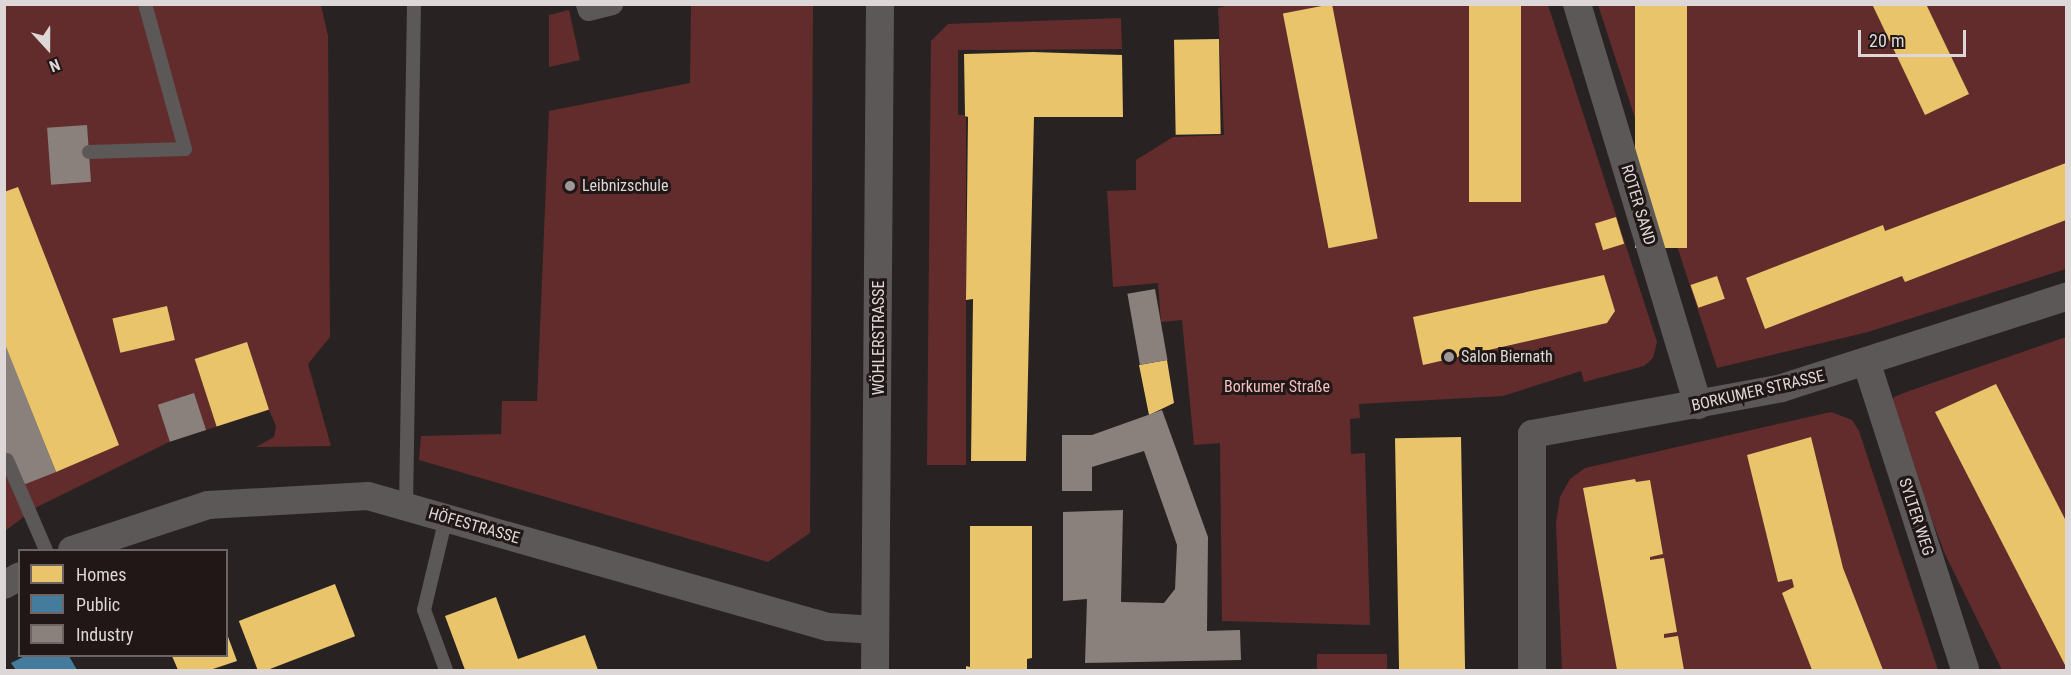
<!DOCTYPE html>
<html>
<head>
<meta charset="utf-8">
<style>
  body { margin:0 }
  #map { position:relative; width:2071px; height:675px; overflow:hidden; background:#282322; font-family:"Roboto Condensed",sans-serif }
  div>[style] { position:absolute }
  .green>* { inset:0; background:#622c2d; transform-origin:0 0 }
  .homes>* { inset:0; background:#e9c46a; transform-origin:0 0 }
  .public>* { inset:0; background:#457b9d }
  .industry>* { inset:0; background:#8a817c; transform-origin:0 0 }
  .service>* { height:14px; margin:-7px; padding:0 7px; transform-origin:7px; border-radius:7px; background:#5c5858 }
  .pedestrian>* { height:21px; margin:-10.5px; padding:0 10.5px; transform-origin:10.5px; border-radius:10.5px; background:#5c5858 }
  .minor>* { height:28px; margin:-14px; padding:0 14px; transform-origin:14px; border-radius:14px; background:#5c5858 }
  .dots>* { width:16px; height:16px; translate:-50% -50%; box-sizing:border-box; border:3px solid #211717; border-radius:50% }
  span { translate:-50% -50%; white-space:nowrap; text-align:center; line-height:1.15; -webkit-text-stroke:6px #211717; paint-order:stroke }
  .poi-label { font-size:16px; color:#ded7d7 }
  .left { translate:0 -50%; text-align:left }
  .street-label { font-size:16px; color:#ded7d7 }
  .park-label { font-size:16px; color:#f1c0bf }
  .frame { position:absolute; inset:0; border:6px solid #ded7d7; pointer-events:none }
  .legend { position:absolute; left:18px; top:549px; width:210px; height:108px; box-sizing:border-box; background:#211717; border:2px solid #6d6464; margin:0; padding:8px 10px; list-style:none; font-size:18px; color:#ded7d7 }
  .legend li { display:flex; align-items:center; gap:12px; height:30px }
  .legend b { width:30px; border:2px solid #6d6464 }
  .north { position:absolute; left:18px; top:18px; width:60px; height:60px; -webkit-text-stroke:4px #211717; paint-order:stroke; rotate:159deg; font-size:16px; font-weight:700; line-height:24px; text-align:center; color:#ded7d7 }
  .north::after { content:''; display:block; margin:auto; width:21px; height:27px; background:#ded7d7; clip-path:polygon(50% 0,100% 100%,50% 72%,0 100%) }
  .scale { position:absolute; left:1858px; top:30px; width:108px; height:27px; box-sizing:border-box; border:3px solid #ded7d7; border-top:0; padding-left:8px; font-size:18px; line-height:21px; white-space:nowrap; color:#ded7d7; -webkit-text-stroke:4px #211717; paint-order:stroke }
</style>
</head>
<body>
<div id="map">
  <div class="green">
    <div style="clip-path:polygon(1233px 4px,1548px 5px,1657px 342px,1653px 358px,1644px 366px,1584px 382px,1581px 371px,1503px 396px,1359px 404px,1360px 418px,1350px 419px,1351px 454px,1365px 453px,1370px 625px,1222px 621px,1220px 443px,1194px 445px,1182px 320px,1161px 322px,1158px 283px,1113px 287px,1107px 191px,1136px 190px,1136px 160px,1173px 137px,1224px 135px,1218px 8px)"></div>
    <div style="clip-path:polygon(4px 5px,321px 5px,328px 36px,330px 337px,308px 364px,331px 446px,256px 447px,274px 437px,276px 426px,269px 410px,171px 441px,37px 507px,5px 531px)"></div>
    <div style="clip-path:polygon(691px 5px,813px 5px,810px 533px,768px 562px,419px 460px,421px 436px,501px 434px,502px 401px,537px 401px,549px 111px,690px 83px)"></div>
    <div style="clip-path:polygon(1598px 5px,2066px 5px,2066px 269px,1868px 332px,1717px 368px)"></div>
    <div style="clip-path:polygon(569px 10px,580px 60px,549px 67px,549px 15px)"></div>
    <div style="clip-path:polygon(1121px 18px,1122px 49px,958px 50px,958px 115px,966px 115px,966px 465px,927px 465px,931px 41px,948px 24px)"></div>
    <div style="clip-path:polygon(2066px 337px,2066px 670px,2002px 670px,1945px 554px,1890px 408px,1894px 397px,1909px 391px)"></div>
    <div style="clip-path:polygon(1831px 412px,1852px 420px,1859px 431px,1938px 670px,1562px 670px,1556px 523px,1560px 497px,1570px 479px,1585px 468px)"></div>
    <div style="left:1317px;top:654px;width:70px;height:16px"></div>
  </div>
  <div class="homes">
    <div style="left:1332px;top:4px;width:239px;height:50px;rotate:79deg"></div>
    <div style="left:1469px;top:4px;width:52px;height:198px"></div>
    <div style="left:1635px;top:4px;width:52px;height:244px"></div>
    <div style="clip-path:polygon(1872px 4px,1926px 4px,1969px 94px,1925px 115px)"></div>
    <div style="left:1219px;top:39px;width:95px;height:45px;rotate:89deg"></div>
    <div style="clip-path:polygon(1033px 52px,1122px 55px,1123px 117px,1034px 117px,1026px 461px,971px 461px,973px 299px,966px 300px,968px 117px,965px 116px,964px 54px)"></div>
    <div style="clip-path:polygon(2066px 163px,2066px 220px,1905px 282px,1902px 276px,1765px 329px,1746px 278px,1883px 225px,1885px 231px)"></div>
    <div style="clip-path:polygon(18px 187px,119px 445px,56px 472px,4px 344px,4px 192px)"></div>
    <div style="left:1616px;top:217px;width:28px;height:22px;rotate:73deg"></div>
    <div style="clip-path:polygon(1604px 275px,1615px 311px,1607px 323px,1423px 365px,1413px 317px)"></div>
    <div style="left:1717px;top:276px;width:24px;height:28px;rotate:71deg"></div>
    <div style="left:167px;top:306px;width:35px;height:56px;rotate:77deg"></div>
    <div style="left:247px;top:342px;width:71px;height:55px;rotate:72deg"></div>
    <div style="clip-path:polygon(1167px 360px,1174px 403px,1149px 415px,1139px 365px)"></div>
    <div style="clip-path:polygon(1996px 384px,2066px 521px,2066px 667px,1935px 412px)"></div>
    <div style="left:1461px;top:437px;width:233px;height:66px;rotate:89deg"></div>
    <div style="clip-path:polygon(1811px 437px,1843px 568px,1883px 670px,1812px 670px,1782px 593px,1794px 587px,1792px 579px,1778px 582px,1747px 455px)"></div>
    <div style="clip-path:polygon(1635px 479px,1636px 482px,1650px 480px,1663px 554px,1650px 557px,1650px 560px,1664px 558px,1677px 632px,1664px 634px,1664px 638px,1678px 636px,1684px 670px,1617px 670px,1583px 488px)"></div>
    <div style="clip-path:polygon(970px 526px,1032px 526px,1032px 658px,1027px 659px,1027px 670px,966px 670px,966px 666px,970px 667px)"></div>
    <div style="left:335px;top:584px;width:56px;height:103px;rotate:69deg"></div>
    <div style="clip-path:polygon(496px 597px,518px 659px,585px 635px,598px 670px,465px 670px,445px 616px)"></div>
    <div style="clip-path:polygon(227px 634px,237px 661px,210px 670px,178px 670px,172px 656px,226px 656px)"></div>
  </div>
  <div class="public">
    <div style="clip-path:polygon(25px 656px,69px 656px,77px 670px,16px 670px,11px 663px)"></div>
  </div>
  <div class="industry">
    <div style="left:87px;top:125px;width:57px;height:40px;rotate:86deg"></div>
    <div style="left:1155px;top:289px;width:72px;height:28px;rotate:80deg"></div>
    <div style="clip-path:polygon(5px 344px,56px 472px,23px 485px,4px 460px)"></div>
    <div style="left:194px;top:393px;width:39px;height:38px;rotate:72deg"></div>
    <div style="clip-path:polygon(1162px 410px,1208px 537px,1207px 631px,1240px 630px,1241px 660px,1085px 663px,1087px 599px,1063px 601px,1063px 512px,1123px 510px,1121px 602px,1164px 603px,1175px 589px,1177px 545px,1144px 451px,1092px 467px,1092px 491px,1062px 491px,1062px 435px,1092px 435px)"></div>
  </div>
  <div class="service">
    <div style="left:89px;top:152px;width:96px;rotate:-1.8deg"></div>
    <div style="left:185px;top:149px;width:150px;rotate:-105.4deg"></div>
    <div style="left:7px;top:460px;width:98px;rotate:66.6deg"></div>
    <div style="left:406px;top:507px;width:503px;rotate:-89.09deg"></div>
    <div style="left:446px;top:670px;width:64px;rotate:-110.1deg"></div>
    <div style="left:424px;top:610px;width:95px;rotate:-76.6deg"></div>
  </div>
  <div class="pedestrian">
    <div style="left:586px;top:4px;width:6px;rotate:72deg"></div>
    <div style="left:588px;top:10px;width:25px;rotate:-14deg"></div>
  </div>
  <div class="minor">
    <div style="left:1577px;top:4px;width:419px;rotate:73.2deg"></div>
    <div style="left:1867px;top:364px;width:321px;rotate:72.2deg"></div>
    <div style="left:72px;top:550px;width:143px;rotate:-18.3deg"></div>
    <div style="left:208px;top:505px;width:160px;rotate:-3.2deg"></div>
    <div style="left:368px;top:496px;width:479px;rotate:15.9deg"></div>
    <div style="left:829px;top:627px;width:46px;rotate:3.7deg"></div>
    <div style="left:4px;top:585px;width:18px;rotate:-29deg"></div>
    <div style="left:875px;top:670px;width:666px;rotate:-89.57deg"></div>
    <div style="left:1532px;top:670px;width:236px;rotate:-90deg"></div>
    <div style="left:1532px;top:434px;width:254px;rotate:-10.4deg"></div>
    <div style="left:1782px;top:388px;width:298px;rotate:-17.8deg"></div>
  </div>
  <div class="dots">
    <div style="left:570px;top:186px;background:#9e9898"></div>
    <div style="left:1449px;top:357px;background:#9e9898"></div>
  </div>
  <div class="poi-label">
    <span class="left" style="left:582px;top:186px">Leibnizschule</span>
    <span class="left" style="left:1461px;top:357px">Salon Biernath</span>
  </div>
  <div class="street-label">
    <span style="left:1638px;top:205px;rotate:73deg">ROTER SAND</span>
    <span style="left:879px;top:338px;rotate:-90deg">WÖHLERSTRASSE</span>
    <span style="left:1758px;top:391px;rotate:-13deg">BORKUMER STRASSE</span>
    <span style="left:1916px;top:517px;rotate:72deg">SYLTER WEG</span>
    <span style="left:474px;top:526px;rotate:16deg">HÖFESTRASSE</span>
  </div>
  <div class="park-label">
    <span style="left:1277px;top:387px">Borkumer Straße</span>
  </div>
  <div class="frame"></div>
  <ul class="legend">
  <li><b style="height:16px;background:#e9c46a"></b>Homes</li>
  <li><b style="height:16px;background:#457b9d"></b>Public</li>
  <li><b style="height:16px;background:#8a817c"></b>Industry</li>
  </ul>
  <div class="north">N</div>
  <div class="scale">20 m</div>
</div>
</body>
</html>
